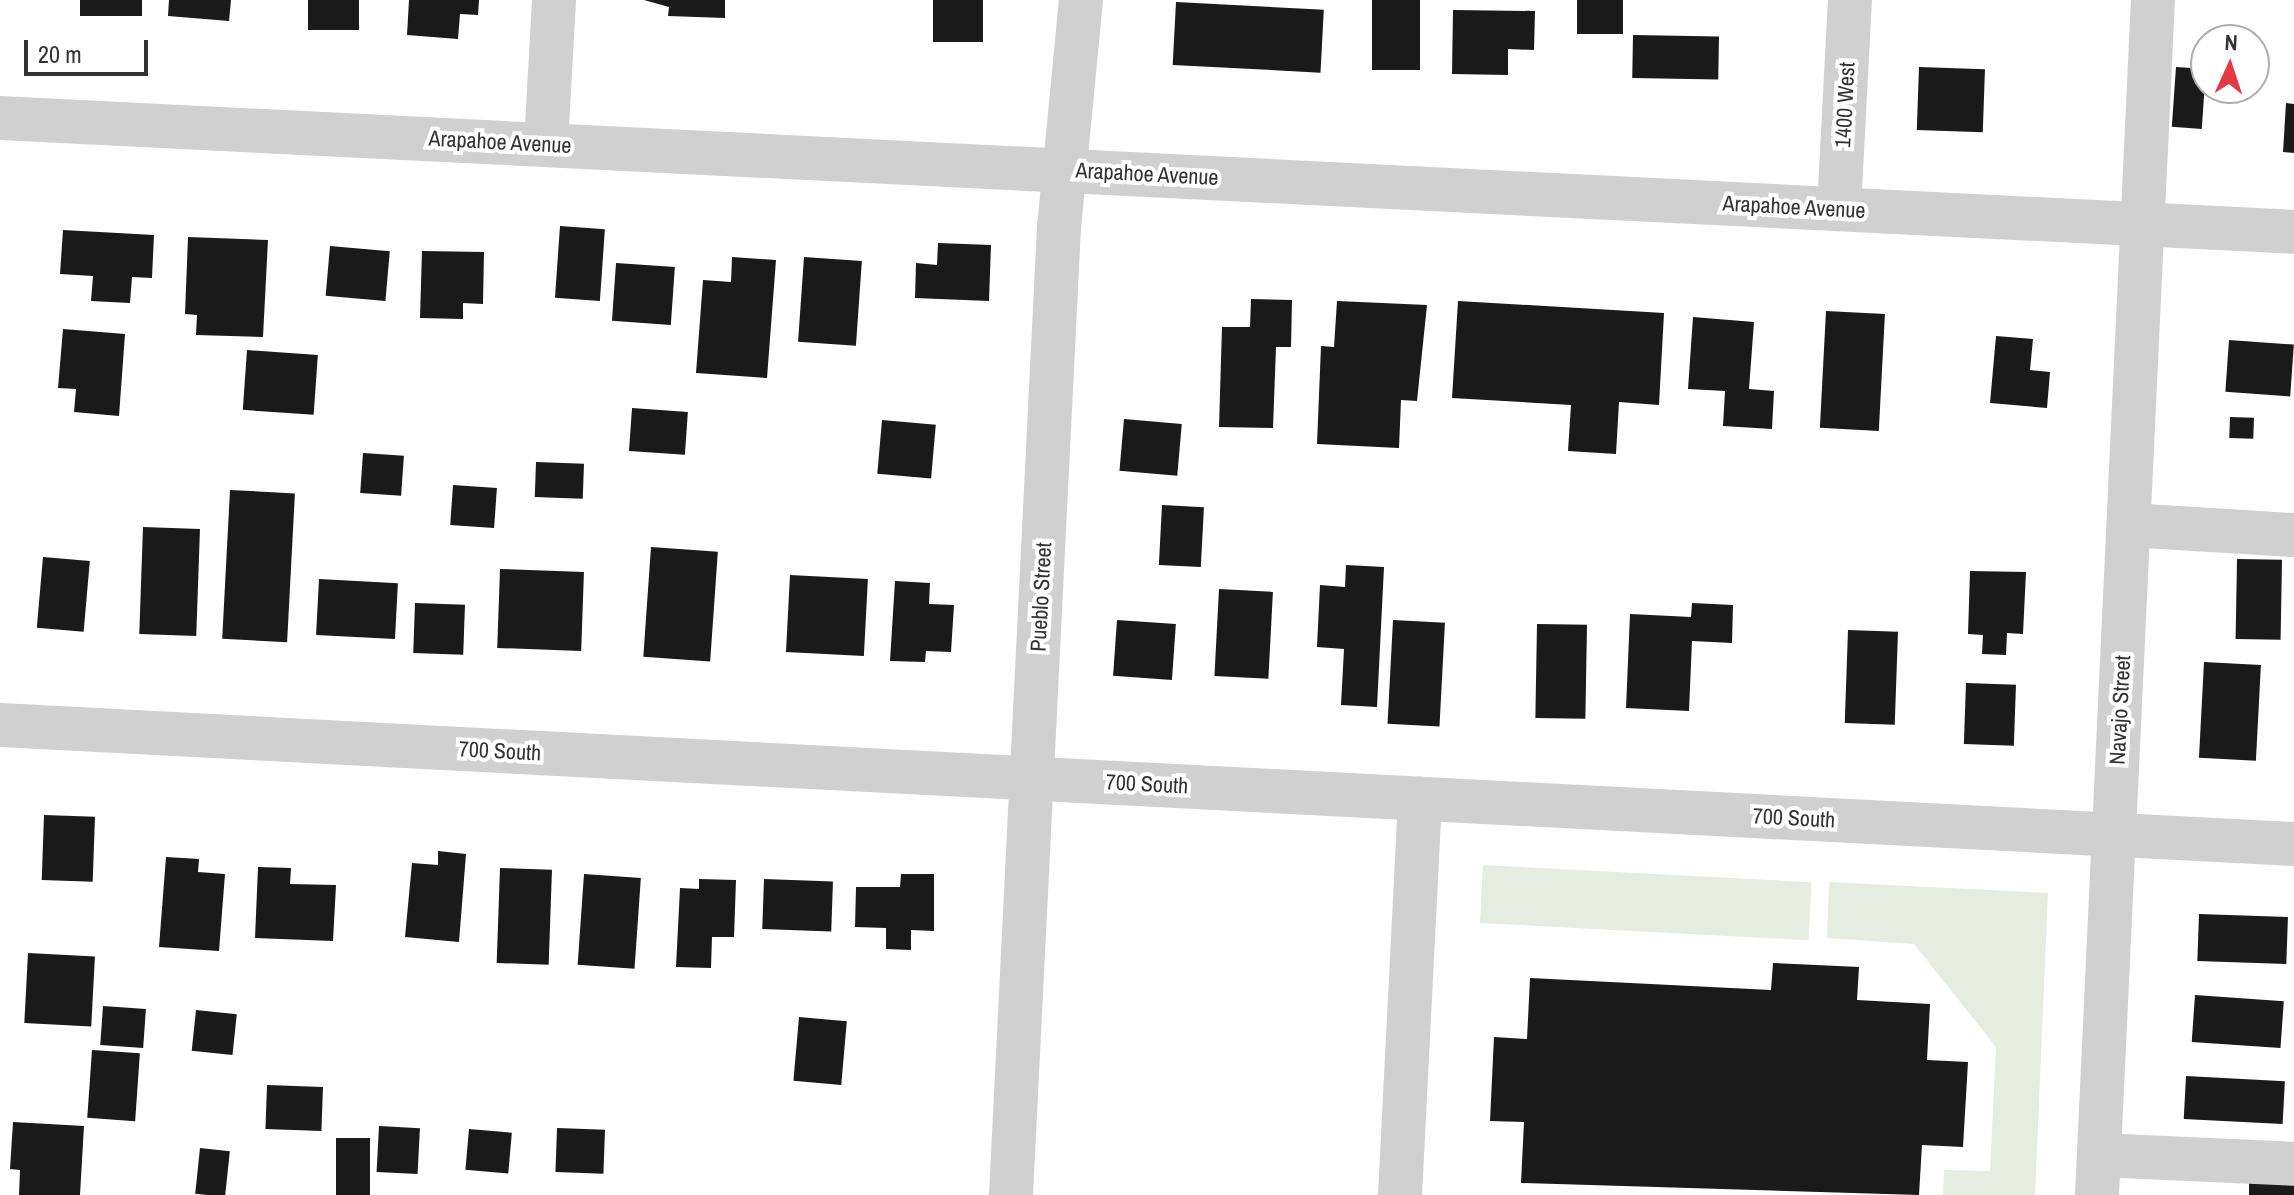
<!DOCTYPE html>
<html>
<head>
<meta charset="utf-8">
<style>
  body { margin:0 }
  #map { position:relative; width:2294px; height:1195px; overflow:hidden; background:#fff; font-family:"Archivo Narrow",sans-serif }
  div>[style] { position:absolute }
  .green>* { inset:0; background:#e6ecdf; transform-origin:0 0 }
  .building>* { inset:0; background:#1a1a1a; transform-origin:0 0 }
  .minor>* { height:44px; margin:-22px; padding:0 22px; transform-origin:22px; border-radius:22px; background:#d0d0d0 }
  span { translate:-50% -50%; white-space:nowrap; text-align:center; line-height:1.15; -webkit-text-stroke:8px #fff; paint-order:stroke }
  .street-label { font-size:22px; color:#333 }
  .north { position:absolute; left:2190px; top:24px; width:80px; height:80px; box-sizing:border-box; background:#fff; border:2px solid #adadad; border-radius:50%; rotate:3deg; font-size:22px; font-weight:700; line-height:32px; text-align:center; color:#333 }
  .north::after { content:''; display:block; margin:auto; width:28px; height:36px; background:#e63946; clip-path:polygon(50% 0,100% 100%,50% 72%,0 100%) }
  .scale { position:absolute; left:24px; top:40px; width:124px; height:36px; box-sizing:border-box; border:4px solid #333; border-top:0; padding-left:10px; font-size:24px; line-height:28px; white-space:nowrap; color:#333; -webkit-text-stroke:6px #fff; paint-order:stroke }
</style>
</head>
<body>
<div id="map">
  <div class="green">
    <div style="left:1483px;top:865px;width:329px;height:58px;rotate:3deg"></div>
    <div style="clip-path:polygon(1829px 882px,2048px 893px,2035px 1195px,1943px 1195px,1944px 1170px,1990px 1171px,1996px 1047px,1914px 944px,1827px 938px)"></div>
  </div>
  <div class="building">
    <div style="left:80px;top:0;width:62px;height:16px"></div>
    <div style="clip-path:polygon(169px 0,231px 0,229px 21px,168px 16px)"></div>
    <div style="left:308px;top:0;width:51px;height:30px"></div>
    <div style="clip-path:polygon(409px 0,479px 0,478px 15px,460px 14px,458px 39px,407px 35px)"></div>
    <div style="clip-path:polygon(644px 0,725px 0,725px 18px,668px 16px,669px 7px)"></div>
    <div style="left:933px;top:0;width:50px;height:42px"></div>
    <div style="left:1372px;top:0;width:48px;height:70px"></div>
    <div style="left:1577px;top:0;width:46px;height:34px"></div>
    <div style="left:1176px;top:2px;width:148px;height:63px;rotate:3deg"></div>
    <div style="clip-path:polygon(1453px 10px,1535px 11px,1534px 50px,1508px 49px,1508px 75px,1452px 74px)"></div>
    <div style="left:1633px;top:35px;width:86px;height:43px;rotate:1deg"></div>
    <div style="left:1919px;top:67px;width:66px;height:63px;rotate:2deg"></div>
    <div style="left:2176px;top:67px;width:30px;height:60px;rotate:4deg"></div>
    <div style="clip-path:polygon(2286px 103px,2294px 104px,2294px 153px,2283px 152px)"></div>
    <div style="left:560px;top:226px;width:45px;height:72px;rotate:4deg"></div>
    <div style="clip-path:polygon(63px 230px,154px 235px,152px 278px,132px 277px,130px 303px,91px 301px,93px 276px,60px 274px)"></div>
    <div style="clip-path:polygon(188px 237px,268px 240px,263px 337px,196px 335px,197px 315px,185px 314px)"></div>
    <div style="clip-path:polygon(938px 243px,991px 245px,989px 301px,915px 298px,916px 263px,937px 265px)"></div>
    <div style="left:330px;top:246px;width:60px;height:50px;rotate:5deg"></div>
    <div style="clip-path:polygon(422px 251px,484px 252px,483px 304px,463px 303px,463px 319px,420px 318px)"></div>
    <div style="clip-path:polygon(732px 257px,776px 260px,767px 378px,696px 373px,703px 280px,731px 282px)"></div>
    <div style="left:804px;top:257px;width:58px;height:85px;rotate:4deg"></div>
    <div style="left:616px;top:263px;width:59px;height:58px;rotate:4deg"></div>
    <div style="clip-path:polygon(1251px 299px,1292px 300px,1291px 347px,1276px 347px,1273px 428px,1219px 427px,1222px 327px,1250px 327px)"></div>
    <div style="clip-path:polygon(1337px 301px,1427px 305px,1417px 401px,1401px 400px,1399px 448px,1317px 444px,1321px 346px,1334px 347px)"></div>
    <div style="clip-path:polygon(1458px 301px,1664px 313px,1659px 405px,1619px 402px,1616px 454px,1568px 451px,1571px 405px,1452px 398px)"></div>
    <div style="left:1826px;top:311px;width:59px;height:117px;rotate:3deg"></div>
    <div style="clip-path:polygon(1693px 317px,1754px 322px,1749px 389px,1774px 391px,1772px 429px,1723px 426px,1725px 391px,1688px 389px)"></div>
    <div style="clip-path:polygon(63px 329px,125px 334px,119px 416px,74px 412px,76px 389px,58px 388px)"></div>
    <div style="clip-path:polygon(1996px 336px,2033px 339px,2030px 370px,2050px 372px,2047px 408px,1990px 403px)"></div>
    <div style="left:2229px;top:340px;width:65px;height:52px;rotate:4deg"></div>
    <div style="left:247px;top:350px;width:71px;height:60px;rotate:4deg"></div>
    <div style="left:632px;top:408px;width:56px;height:43px;rotate:4deg"></div>
    <div style="left:2230px;top:417px;width:24px;height:21px;rotate:2deg"></div>
    <div style="left:1124px;top:419px;width:58px;height:52px;rotate:5deg"></div>
    <div style="left:882px;top:420px;width:54px;height:54px;rotate:5deg"></div>
    <div style="left:363px;top:453px;width:41px;height:40px;rotate:4deg"></div>
    <div style="left:536px;top:462px;width:48px;height:35px;rotate:2deg"></div>
    <div style="left:453px;top:485px;width:44px;height:40px;rotate:4deg"></div>
    <div style="left:230px;top:490px;width:65px;height:149px;rotate:3deg"></div>
    <div style="left:1162px;top:505px;width:42px;height:60px;rotate:3deg"></div>
    <div style="left:143px;top:527px;width:57px;height:107px;rotate:2deg"></div>
    <div style="left:651px;top:547px;width:67px;height:110px;rotate:4deg"></div>
    <div style="left:43px;top:557px;width:47px;height:71px;rotate:5deg"></div>
    <div style="left:2237px;top:559px;width:45px;height:80px;rotate:1deg"></div>
    <div style="clip-path:polygon(1346px 565px,1384px 567px,1377px 707px,1341px 705px,1344px 649px,1317px 647px,1320px 585px,1345px 587px)"></div>
    <div style="left:500px;top:569px;width:84px;height:79px;rotate:2deg"></div>
    <div style="clip-path:polygon(1970px 571px,2026px 572px,2023px 634px,2007px 633px,2006px 655px,1982px 654px,1983px 635px,1968px 634px)"></div>
    <div style="left:790px;top:575px;width:78px;height:77px;rotate:3deg"></div>
    <div style="left:319px;top:579px;width:79px;height:56px;rotate:3deg"></div>
    <div style="clip-path:polygon(895px 581px,930px 583px,929px 604px,954px 605px,951px 652px,926px 651px,925px 662px,890px 661px)"></div>
    <div style="left:1219px;top:589px;width:54px;height:87px;rotate:3deg"></div>
    <div style="left:415px;top:603px;width:50px;height:50px;rotate:2deg"></div>
    <div style="clip-path:polygon(1692px 603px,1733px 605px,1732px 643px,1692px 641px,1689px 711px,1626px 708px,1630px 614px,1691px 617px)"></div>
    <div style="left:1117px;top:620px;width:59px;height:56px;rotate:4deg"></div>
    <div style="left:1393px;top:620px;width:52px;height:104px;rotate:3deg"></div>
    <div style="left:1537px;top:624px;width:50px;height:94px;rotate:1deg"></div>
    <div style="left:1848px;top:630px;width:50px;height:93px;rotate:2deg"></div>
    <div style="left:2204px;top:662px;width:57px;height:96px;rotate:3deg"></div>
    <div style="left:1966px;top:683px;width:50px;height:61px;rotate:2deg"></div>
    <div style="left:44px;top:815px;width:51px;height:65px;rotate:2deg"></div>
    <div style="clip-path:polygon(438px 851px,466px 854px,459px 942px,405px 937px,412px 863px,438px 865px)"></div>
    <div style="clip-path:polygon(166px 857px,199px 859px,198px 872px,225px 874px,219px 951px,159px 947px)"></div>
    <div style="clip-path:polygon(258px 867px,291px 868px,290px 884px,336px 885px,333px 941px,255px 938px)"></div>
    <div style="left:500px;top:868px;width:52px;height:95px;rotate:2deg"></div>
    <div style="left:584px;top:874px;width:57px;height:91px;rotate:4deg"></div>
    <div style="clip-path:polygon(901px 874px,934px 874px,934px 931px,911px 930px,911px 950px,886px 949px,886px 928px,855px 927px,856px 887px,900px 887px)"></div>
    <div style="clip-path:polygon(699px 879px,736px 880px,734px 937px,712px 937px,711px 968px,676px 967px,680px 888px,699px 889px)"></div>
    <div style="left:764px;top:879px;width:69px;height:50px;rotate:2deg"></div>
    <div style="left:2199px;top:914px;width:89px;height:47px;rotate:2deg"></div>
    <div style="left:28px;top:953px;width:67px;height:70px;rotate:3deg"></div>
    <div style="clip-path:polygon(1773px 963px,1859px 967px,1857px 1000px,1930px 1004px,1927px 1060px,1968px 1062px,1963px 1147px,1922px 1145px,1919px 1195px,1521px 1183px,1524px 1122px,1490px 1121px,1494px 1037px,1527px 1039px,1530px 978px,1771px 990px)"></div>
    <div style="left:2195px;top:995px;width:89px;height:47px;rotate:4deg"></div>
    <div style="left:103px;top:1006px;width:43px;height:39px;rotate:4deg"></div>
    <div style="left:196px;top:1010px;width:41px;height:41px;rotate:6deg"></div>
    <div style="left:799px;top:1017px;width:48px;height:64px;rotate:5deg"></div>
    <div style="left:92px;top:1050px;width:48px;height:68px;rotate:4deg"></div>
    <div style="left:2186px;top:1076px;width:99px;height:43px;rotate:3deg"></div>
    <div style="left:267px;top:1085px;width:56px;height:44px;rotate:2deg"></div>
    <div style="clip-path:polygon(13px 1122px,84px 1126px,80px 1195px,19px 1195px,20px 1170px,10px 1169px)"></div>
    <div style="left:379px;top:1126px;width:41px;height:46px;rotate:3deg"></div>
    <div style="left:557px;top:1128px;width:48px;height:44px;rotate:2deg"></div>
    <div style="left:469px;top:1129px;width:43px;height:41px;rotate:5deg"></div>
    <div style="left:336px;top:1138px;width:34px;height:57px"></div>
    <div style="left:200px;top:1148px;width:30px;height:46px;rotate:6deg"></div>
    <div style="clip-path:polygon(2249px 1181px,2294px 1183px,2294px 1195px,2249px 1195px)"></div>
  </div>
  <div class="minor">
    <div style="left:0;top:118px;width:2297px;rotate:2.84deg"></div>
    <div style="left:546px;top:144px;width:144px;rotate:-86.8deg"></div>
    <div style="left:1839px;top:209px;width:209px;rotate:-87deg"></div>
    <div style="left:2129px;top:525px;width:165px;rotate:3.5deg"></div>
    <div style="left:0;top:725px;width:2297px;rotate:2.97deg"></div>
    <div style="left:2099px;top:1155px;width:195px;rotate:2.6deg"></div>
    <div style="left:1011px;top:1195px;width:968px;rotate:-87.16deg"></div>
    <div style="left:1059px;top:228px;width:229px;rotate:-84.5deg"></div>
    <div style="left:1400px;top:1195px;width:397px;rotate:-87.1deg"></div>
    <div style="left:2097px;top:1195px;width:1196px;rotate:-87.32deg"></div>
  </div>
  <div class="street-label">
    <span style="left:1845px;top:105px;rotate:-87deg">1400 West</span>
    <span style="left:500px;top:142px;rotate:3deg">Arapahoe Avenue</span>
    <span style="left:1147px;top:174px;rotate:3deg">Arapahoe Avenue</span>
    <span style="left:1794px;top:207px;rotate:3deg">Arapahoe Avenue</span>
    <span style="left:1041px;top:597px;rotate:-87deg">Pueblo Street</span>
    <span style="left:2120px;top:710px;rotate:-87deg">Navajo Street</span>
    <span style="left:500px;top:751px;rotate:3deg">700 South</span>
    <span style="left:1147px;top:784px;rotate:3deg">700 South</span>
    <span style="left:1794px;top:818px;rotate:3deg">700 South</span>
  </div>
  <div class="north">N</div>
  <div class="scale">20 m</div>
</div>
</body>
</html>
